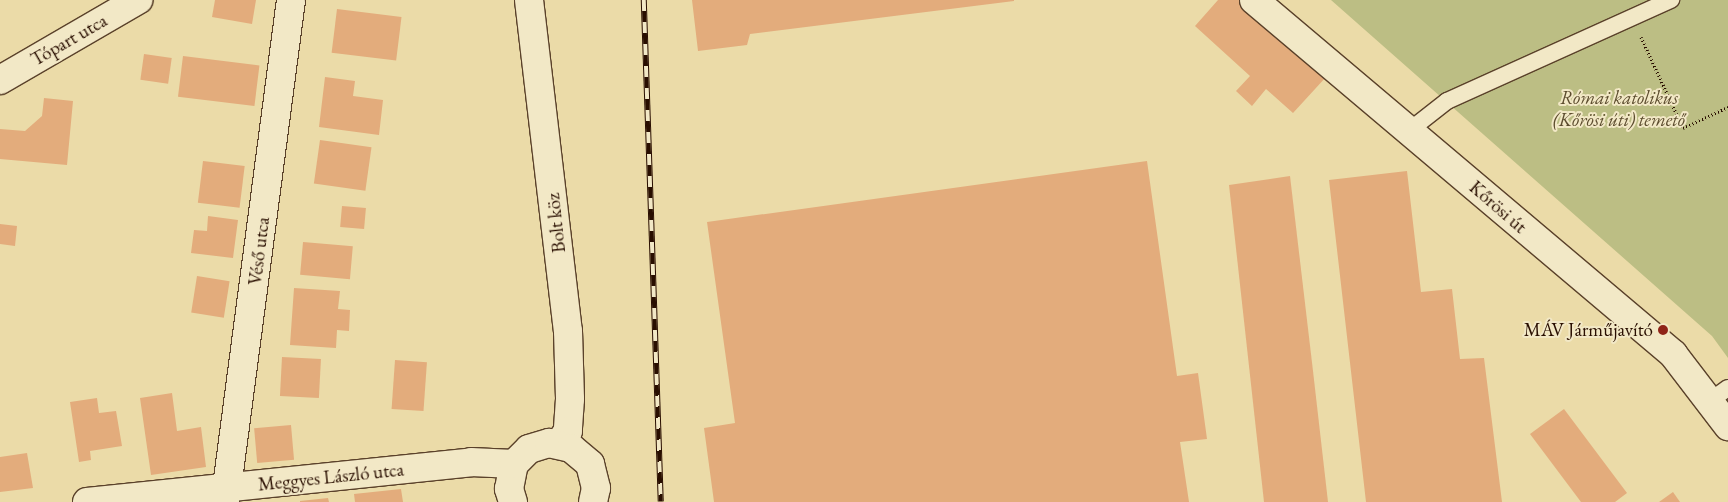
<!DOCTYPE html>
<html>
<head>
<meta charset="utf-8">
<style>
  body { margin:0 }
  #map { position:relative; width:1728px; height:502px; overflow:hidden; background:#ebdba8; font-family:"EB Garamond",serif }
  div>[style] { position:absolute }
  .green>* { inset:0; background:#bcbe84 }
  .building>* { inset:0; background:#e3ac7c; transform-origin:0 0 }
  .path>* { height:3px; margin-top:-1.5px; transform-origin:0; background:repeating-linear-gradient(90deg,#290e00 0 1px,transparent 0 3.5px) }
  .roads { filter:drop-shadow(1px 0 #5a412a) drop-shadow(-1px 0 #5a412a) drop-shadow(0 1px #5a412a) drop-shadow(0 -1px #5a412a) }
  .lane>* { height:16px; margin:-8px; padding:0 8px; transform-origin:8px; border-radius:8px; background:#f2e8c6 }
  .street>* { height:28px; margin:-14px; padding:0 14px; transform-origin:14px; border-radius:14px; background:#f2e8c6 }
  .rail>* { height:5.5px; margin-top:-2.75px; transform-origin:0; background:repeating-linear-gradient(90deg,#f2e8c6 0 11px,#290e00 0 22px); box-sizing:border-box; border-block:1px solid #290e00 }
  .dots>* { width:14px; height:14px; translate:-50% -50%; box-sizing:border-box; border:2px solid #f2e8c6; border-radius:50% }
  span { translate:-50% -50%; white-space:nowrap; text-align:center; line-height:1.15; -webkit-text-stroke:4px #f2e8c6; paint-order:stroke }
  .street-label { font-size:19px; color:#290e00 }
  .park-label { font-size:19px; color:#5c4c2e; font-style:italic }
  .poi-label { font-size:19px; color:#290e00 }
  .right { translate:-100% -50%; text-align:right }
</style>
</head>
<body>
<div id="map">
  <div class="green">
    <div style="clip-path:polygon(1331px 0,1728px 0,1728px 358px,1712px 336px)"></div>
  </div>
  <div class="building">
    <div style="clip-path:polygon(215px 0,256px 0,252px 24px,212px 17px)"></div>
    <div style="clip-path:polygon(692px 0,1014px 0,1014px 1px,750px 34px,747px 45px,698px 51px)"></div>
    <div style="clip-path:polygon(1218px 0,1240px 0,1326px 77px,1293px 113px,1266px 89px,1252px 106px,1236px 91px,1250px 76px,1195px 26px)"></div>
    <div style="left:337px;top:9px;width:65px;height:44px;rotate:7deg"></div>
    <div style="left:144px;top:54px;width:28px;height:26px;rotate:8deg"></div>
    <div style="left:183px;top:56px;width:77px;height:41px;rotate:7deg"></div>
    <div style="clip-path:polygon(325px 77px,355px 81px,353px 96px,383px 100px,379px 135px,319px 127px)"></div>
    <div style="clip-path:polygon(44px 98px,73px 101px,67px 165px,0 159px,0 129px,25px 131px,42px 116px)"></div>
    <div style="left:320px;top:140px;width:52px;height:44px;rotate:8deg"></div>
    <div style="left:203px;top:161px;width:42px;height:42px;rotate:7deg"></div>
    <div style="clip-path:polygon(1147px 161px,1177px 376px,1198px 373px,1207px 439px,1180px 442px,1189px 502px,714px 502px,704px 428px,735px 423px,707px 222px)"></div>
    <div style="clip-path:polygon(1407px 171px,1421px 292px,1452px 289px,1460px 359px,1484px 358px,1502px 502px,1366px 502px,1329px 180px)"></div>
    <div style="clip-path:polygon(1290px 176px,1313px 371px,1328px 502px,1264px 502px,1229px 185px)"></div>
    <div style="left:342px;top:206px;width:24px;height:21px;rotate:5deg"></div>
    <div style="clip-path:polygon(208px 216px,238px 220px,233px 258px,191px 253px,194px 230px,207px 231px)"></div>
    <div style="clip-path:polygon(0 224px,17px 226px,15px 246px,0 244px)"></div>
    <div style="left:303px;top:242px;width:50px;height:33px;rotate:5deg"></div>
    <div style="left:197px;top:276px;width:33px;height:37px;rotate:9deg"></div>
    <div style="clip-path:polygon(294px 288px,340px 291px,338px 309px,350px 310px,349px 331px,337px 330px,336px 348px,290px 345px)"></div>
    <div style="left:282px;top:357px;width:39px;height:39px;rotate:3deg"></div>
    <div style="left:395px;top:360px;width:32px;height:49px;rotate:4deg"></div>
    <div style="clip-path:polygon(172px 393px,177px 431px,201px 427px,206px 467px,151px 475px,140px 398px)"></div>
    <div style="clip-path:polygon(97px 398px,99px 413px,116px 411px,122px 446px,90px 451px,91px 460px,79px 462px,70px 402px)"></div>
    <div style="clip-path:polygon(1564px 409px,1627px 493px,1615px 502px,1581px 502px,1530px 434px)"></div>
    <div style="left:291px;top:425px;width:35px;height:37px;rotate:85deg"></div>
    <div style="clip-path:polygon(27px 453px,33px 488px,0 492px,0 457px)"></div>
    <div style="clip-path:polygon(401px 489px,403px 502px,355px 502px,354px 494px)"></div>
    <div style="clip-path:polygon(1673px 492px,1680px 502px,1659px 502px)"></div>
    <div style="clip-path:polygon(328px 498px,329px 502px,300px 502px,300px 501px)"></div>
  </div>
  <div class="path">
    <div style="left:1641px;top:37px;width:100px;rotate:65.2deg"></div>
    <div style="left:1683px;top:128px;width:50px;rotate:-25deg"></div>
  </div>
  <div class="roads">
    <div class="lane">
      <div style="left:1410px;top:130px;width:47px;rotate:-38.1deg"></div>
      <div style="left:1447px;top:101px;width:246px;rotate:-24.3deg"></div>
      <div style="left:1710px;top:401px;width:22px;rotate:-36deg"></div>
    </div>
    <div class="street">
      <div style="left:529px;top:0;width:333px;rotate:83.3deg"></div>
      <div style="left:568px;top:331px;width:68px;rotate:88.3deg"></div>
      <div style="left:570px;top:399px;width:32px;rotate:94deg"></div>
      <div style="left:568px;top:431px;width:16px;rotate:125deg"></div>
      <div style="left:1254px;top:0;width:549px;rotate:40.19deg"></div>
      <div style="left:1673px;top:354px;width:91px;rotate:52.6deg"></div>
      <div style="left:0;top:80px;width:160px;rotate:-30.1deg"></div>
      <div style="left:87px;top:502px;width:386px;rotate:-5.9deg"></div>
      <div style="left:471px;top:462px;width:43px;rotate:2.7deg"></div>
      <div style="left:225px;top:502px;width:506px;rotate:-82.51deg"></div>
      <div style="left:513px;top:502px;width:14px;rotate:-107deg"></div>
      <div style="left:509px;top:489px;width:25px;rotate:-79deg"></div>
      <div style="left:514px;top:464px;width:21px;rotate:-45deg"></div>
      <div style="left:529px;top:449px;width:21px;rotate:-17deg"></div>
      <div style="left:549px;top:443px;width:23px;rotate:13deg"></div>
      <div style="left:571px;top:448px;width:25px;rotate:40deg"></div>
      <div style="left:590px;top:464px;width:25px;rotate:76deg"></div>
      <div style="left:596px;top:488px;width:14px;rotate:102deg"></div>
    </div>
  </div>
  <div class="rail">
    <div style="left:644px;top:0;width:502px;rotate:88.06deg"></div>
  </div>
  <div class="dots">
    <div style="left:1663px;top:330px;background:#8f2418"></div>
  </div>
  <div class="street-label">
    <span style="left:69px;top:40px;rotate:-30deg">Tópart utca</span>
    <span style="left:1498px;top:207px;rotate:41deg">Kőrösi út</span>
    <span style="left:556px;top:223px;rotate:-96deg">Bolt köz</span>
    <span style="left:259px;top:251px;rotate:-83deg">Véső utca</span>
    <span style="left:331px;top:477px;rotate:-6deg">Meggyes László utca</span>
  </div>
  <div class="park-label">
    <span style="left:1619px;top:109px">Római katolikus<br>(Kőrösi úti) temető</span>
  </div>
  <div class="poi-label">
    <span class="right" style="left:1653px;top:330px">MÁV Járműjavító</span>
  </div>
</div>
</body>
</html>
